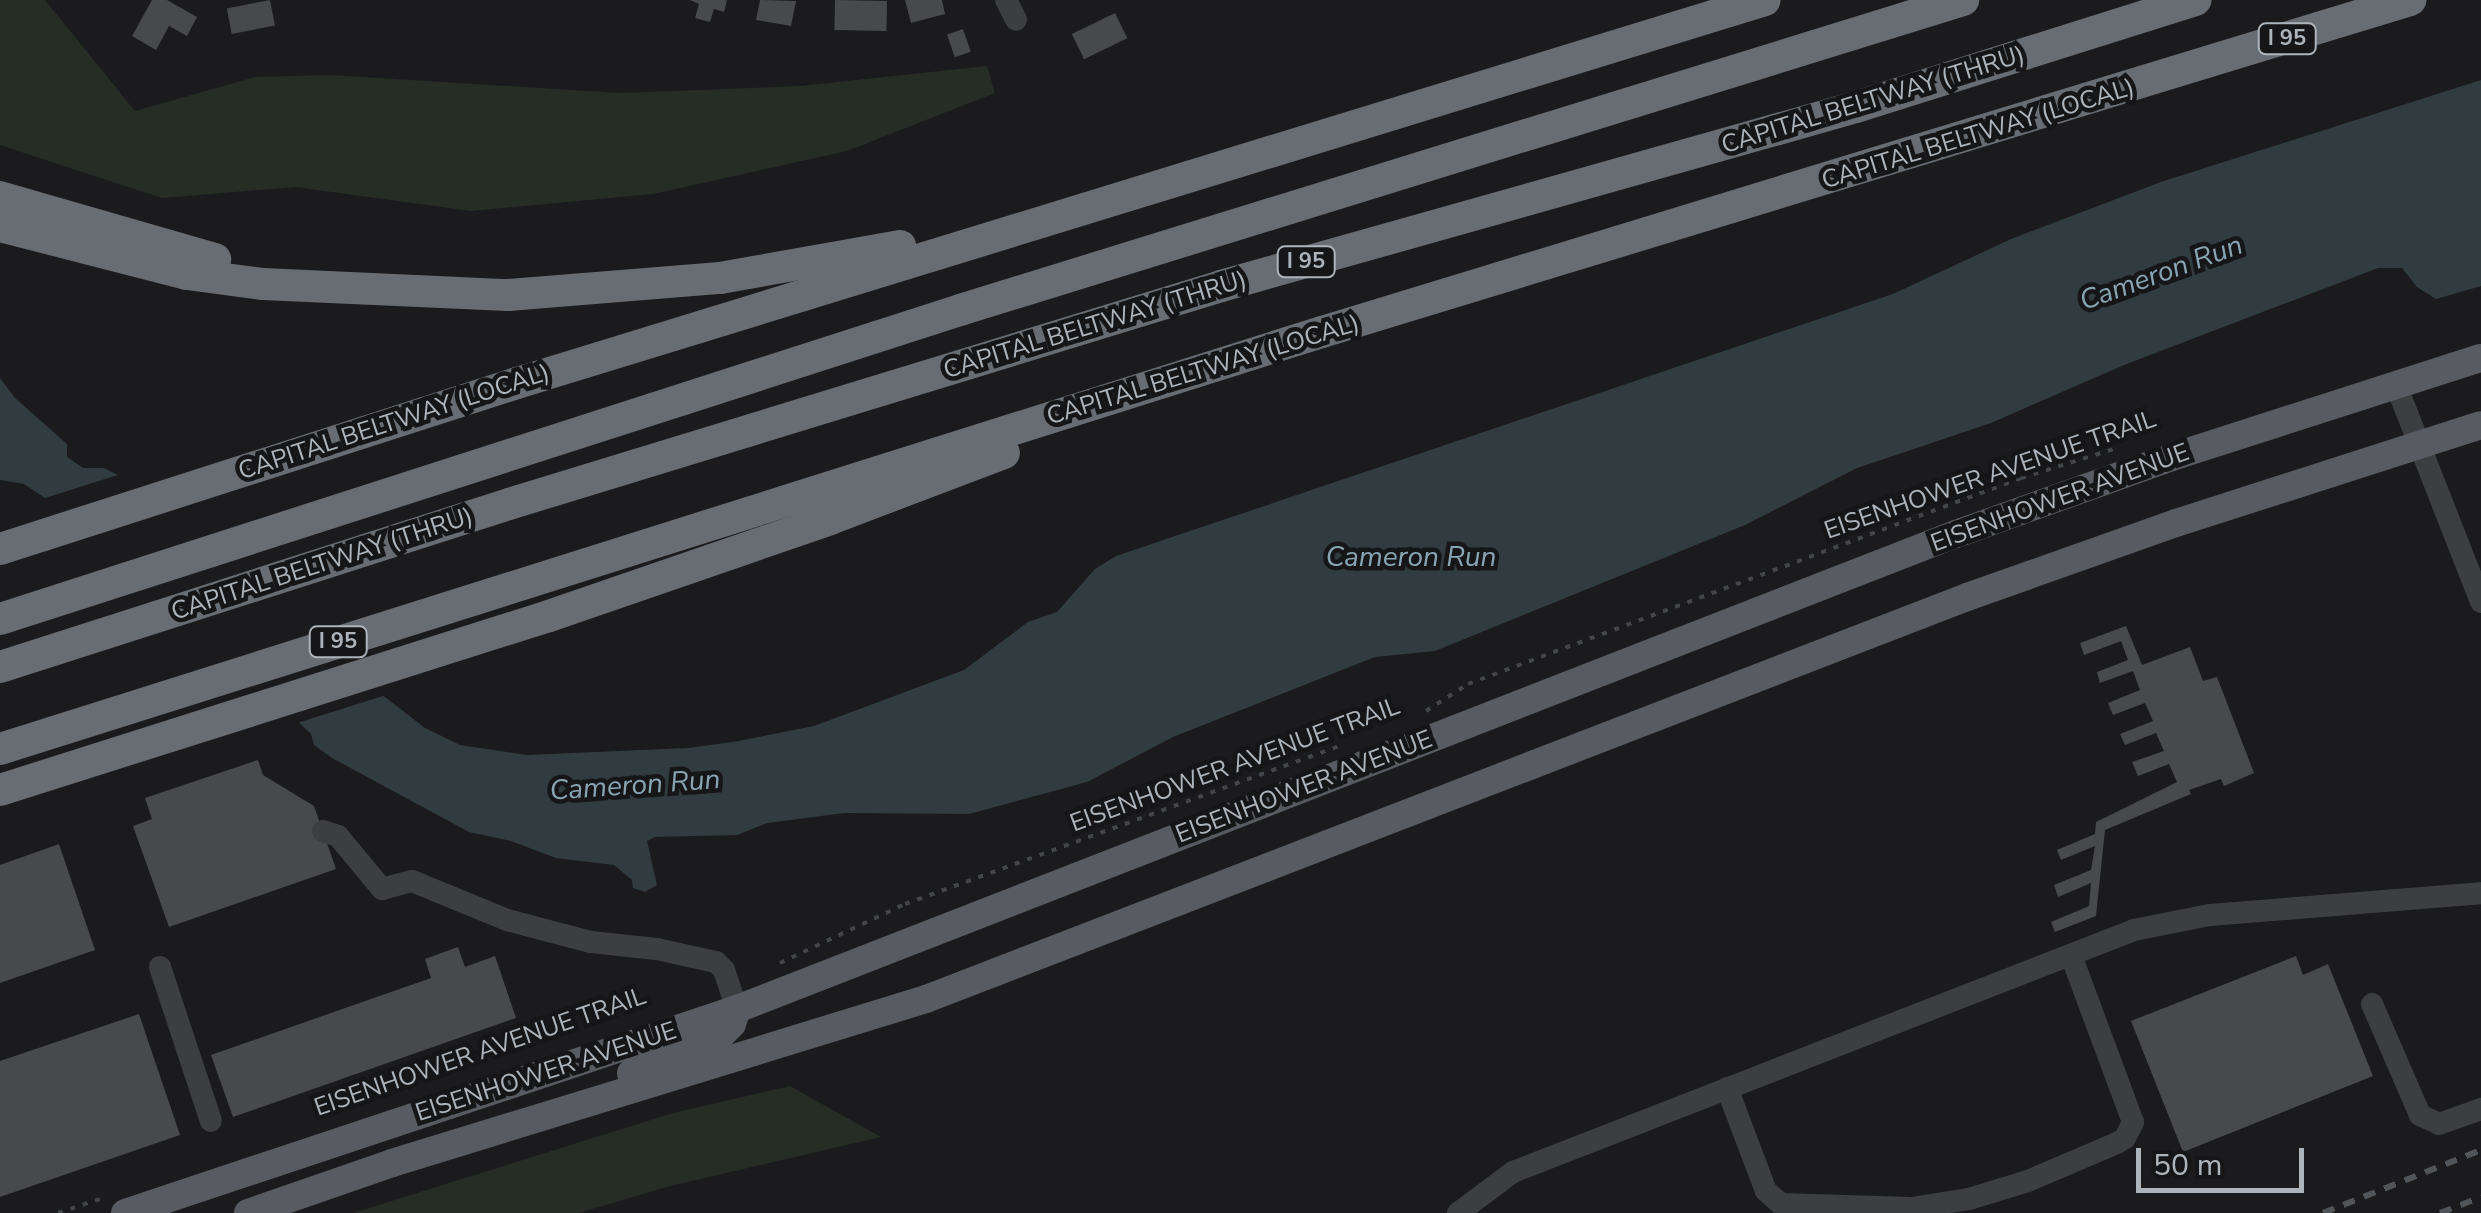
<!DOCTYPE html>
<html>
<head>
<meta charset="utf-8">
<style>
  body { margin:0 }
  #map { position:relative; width:2481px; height:1213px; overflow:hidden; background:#1b1b1d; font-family:"Nunito Sans",sans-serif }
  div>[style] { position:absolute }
  .green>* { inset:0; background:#252d25 }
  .water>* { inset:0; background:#313c41 }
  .pier>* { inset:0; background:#1b1b1d }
  .building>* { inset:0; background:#48494d; transform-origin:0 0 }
  .path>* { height:4px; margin-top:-2px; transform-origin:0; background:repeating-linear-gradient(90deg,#424549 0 5px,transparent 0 13px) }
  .minor>* { height:22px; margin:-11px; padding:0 11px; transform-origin:11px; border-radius:11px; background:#3c3e42 }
  .major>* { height:28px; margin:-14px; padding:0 14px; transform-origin:14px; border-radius:14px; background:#585b61 }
  .highway>* { height:32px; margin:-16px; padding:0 16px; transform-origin:16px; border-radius:16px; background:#686c73 }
  .rail>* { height:6px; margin-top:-3px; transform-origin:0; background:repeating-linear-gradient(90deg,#515459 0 12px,transparent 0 22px) }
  span { translate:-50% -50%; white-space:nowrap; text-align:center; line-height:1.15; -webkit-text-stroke:9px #161618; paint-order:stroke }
  .shield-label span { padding:2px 8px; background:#161618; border:2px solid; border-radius:8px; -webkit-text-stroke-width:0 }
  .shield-label { font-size:22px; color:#aeb4bc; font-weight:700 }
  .street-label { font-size:25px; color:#aeb4bc }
  .water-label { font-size:28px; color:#88a5b4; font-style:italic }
  .scale { position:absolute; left:2136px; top:1148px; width:168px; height:45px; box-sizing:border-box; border:5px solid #aeb4bc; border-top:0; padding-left:12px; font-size:30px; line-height:35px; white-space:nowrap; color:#aeb4bc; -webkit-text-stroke:8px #161618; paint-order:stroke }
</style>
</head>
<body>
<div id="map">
  <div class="green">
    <div style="clip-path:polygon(0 0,45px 0,135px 111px,255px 77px,330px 75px,620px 93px,800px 86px,987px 66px,995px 93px,847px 151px,653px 194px,471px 211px,295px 187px,162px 198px,0 145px)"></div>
    <div style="clip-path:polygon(790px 1086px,881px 1137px,670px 1186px,579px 1213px,353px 1213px,673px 1113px)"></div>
  </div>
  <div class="water">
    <div style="clip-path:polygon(2481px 80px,2481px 286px,2436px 299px,2417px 287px,2402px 268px,2378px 268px,2124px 365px,1991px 423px,1857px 468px,1745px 525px,1435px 651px,1375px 657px,1173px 737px,1087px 782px,969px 814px,844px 813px,767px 823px,737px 835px,655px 837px,647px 841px,657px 885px,645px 892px,633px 888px,632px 880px,614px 865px,556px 858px,511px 841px,469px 832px,332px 758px,314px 745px,311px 734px,261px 686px,228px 608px,120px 548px,24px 484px,0 480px,0 378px,15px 398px,67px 444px,67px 457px,83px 468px,104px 468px,210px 522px,337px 660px,425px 728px,460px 745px,527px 755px,688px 748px,733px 742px,814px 726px,964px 670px,1028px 622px,1057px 612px,1095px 569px,1116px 556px,1893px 294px,2011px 239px,2161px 182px)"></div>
  </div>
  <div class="pier">
    <div style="clip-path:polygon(124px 473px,213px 518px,254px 550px,285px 578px,341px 657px,386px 695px,294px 724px,257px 688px,224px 611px,118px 553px,39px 500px)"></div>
  </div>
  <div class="building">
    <div style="clip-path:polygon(152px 0,167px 0,197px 17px,187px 36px,169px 26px,156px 50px,132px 36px)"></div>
    <div style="left:270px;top:0;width:26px;height:44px;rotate:79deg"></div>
    <div style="clip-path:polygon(690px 0,727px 0,724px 12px,714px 9px,710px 22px,695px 18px,699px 4px)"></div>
    <div style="clip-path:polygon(760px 0,796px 1px,791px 26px,756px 20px)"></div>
    <div style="left:835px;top:0;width:52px;height:30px;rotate:1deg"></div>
    <div style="clip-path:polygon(905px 0,942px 0,945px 14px,911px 23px)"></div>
    <div style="left:1115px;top:13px;width:28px;height:48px;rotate:64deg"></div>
    <div style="left:963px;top:29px;width:24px;height:17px;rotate:71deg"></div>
    <div style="clip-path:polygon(2126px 626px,2142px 665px,2190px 647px,2203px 681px,2217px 677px,2254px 773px,2224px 786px,2221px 779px,2189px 790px,2191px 794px,2105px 830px,2096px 916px,2055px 932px,2051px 922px,2089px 906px,2091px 883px,2058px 897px,2054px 885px,2091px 870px,2095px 846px,2061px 860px,2057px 850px,2095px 834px,2096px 822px,2177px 782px,2169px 764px,2138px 776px,2132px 762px,2164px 751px,2156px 733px,2125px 745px,2120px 734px,2153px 721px,2145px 703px,2113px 715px,2108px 703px,2140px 690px,2133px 671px,2100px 683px,2097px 672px,2128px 660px,2121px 641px,2084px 655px,2080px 643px)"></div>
    <div style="clip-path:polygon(258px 760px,263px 775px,314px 806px,336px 869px,169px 927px,133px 826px,152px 819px,145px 798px)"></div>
    <div style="clip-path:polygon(59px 844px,95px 950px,0 983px,0 865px)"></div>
    <div style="clip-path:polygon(458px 947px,465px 967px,495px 956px,516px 1018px,233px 1117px,211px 1055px,431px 978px,425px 959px)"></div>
    <div style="clip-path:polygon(2296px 956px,2303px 975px,2328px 964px,2373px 1076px,2183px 1152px,2131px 1021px)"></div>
    <div style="clip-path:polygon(139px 1014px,180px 1135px,0 1197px,0 1061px)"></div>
  </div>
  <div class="path">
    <div style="left:1426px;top:711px;width:50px;rotate:-32.7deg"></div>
    <div style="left:1468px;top:684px;width:590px;rotate:-20.43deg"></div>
    <div style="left:2021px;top:478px;width:101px;rotate:-17.4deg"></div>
    <div style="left:780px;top:963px;width:138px;rotate:-25.3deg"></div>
    <div style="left:905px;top:904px;width:467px;rotate:-20deg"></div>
    <div style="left:58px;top:1213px;width:51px;rotate:-18.4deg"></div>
  </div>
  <div class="minor">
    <div style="left:1006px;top:0;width:22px;rotate:63deg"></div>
    <div style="left:2396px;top:385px;width:233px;rotate:68.6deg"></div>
    <div style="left:323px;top:831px;width:16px;rotate:18deg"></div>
    <div style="left:338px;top:836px;width:69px;rotate:50.3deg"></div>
    <div style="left:382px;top:889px;width:31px;rotate:-15deg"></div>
    <div style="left:412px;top:881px;width:103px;rotate:22.3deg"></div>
    <div style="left:507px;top:920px;width:87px;rotate:14.7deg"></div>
    <div style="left:591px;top:942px;width:66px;rotate:6.1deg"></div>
    <div style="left:657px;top:949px;width:60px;rotate:12.4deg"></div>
    <div style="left:716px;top:962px;width:11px;rotate:45deg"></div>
    <div style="left:724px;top:970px;width:41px;rotate:71.6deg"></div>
    <div style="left:160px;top:967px;width:162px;rotate:71.7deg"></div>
    <div style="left:2372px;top:1004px;width:121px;rotate:66.6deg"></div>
    <div style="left:2420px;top:1115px;width:21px;rotate:25deg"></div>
    <div style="left:2439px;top:1124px;width:45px;rotate:-19.7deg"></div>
    <div style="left:1727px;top:1088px;width:110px;rotate:69.3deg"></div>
    <div style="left:1766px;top:1191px;width:20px;rotate:41deg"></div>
    <div style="left:1781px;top:1204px;width:131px;rotate:1.7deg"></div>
    <div style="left:1912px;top:1208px;width:58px;rotate:-9deg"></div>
    <div style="left:1969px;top:1199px;width:62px;rotate:-17deg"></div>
    <div style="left:2028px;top:1181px;width:97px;rotate:-23.1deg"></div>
    <div style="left:2117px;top:1143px;width:9px;rotate:-32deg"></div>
    <div style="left:2125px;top:1138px;width:18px;rotate:-63deg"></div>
    <div style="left:2133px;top:1122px;width:178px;rotate:-110.4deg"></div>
    <div style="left:1458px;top:1213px;width:69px;rotate:-36.7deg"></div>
    <div style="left:1513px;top:1172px;width:666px;rotate:-21.29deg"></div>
    <div style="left:2134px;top:930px;width:77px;rotate:-11.2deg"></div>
    <div style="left:2210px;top:915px;width:272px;rotate:-4.6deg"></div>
  </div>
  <div class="major">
    <div style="left:631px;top:1073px;width:89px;rotate:-20.5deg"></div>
    <div style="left:714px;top:1042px;width:25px;rotate:-45deg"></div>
    <div style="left:732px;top:1024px;width:16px;rotate:-72deg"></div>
    <div style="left:125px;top:1213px;width:645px;rotate:-18.43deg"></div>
    <div style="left:737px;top:1009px;width:1308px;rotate:-21.29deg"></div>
    <div style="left:1956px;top:534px;width:229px;rotate:-19.6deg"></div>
    <div style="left:2172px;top:457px;width:324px;rotate:-17.8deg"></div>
    <div style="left:248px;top:1213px;width:152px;rotate:-19.1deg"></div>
    <div style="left:392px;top:1163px;width:559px;rotate:-17.07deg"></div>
    <div style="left:926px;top:999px;width:1116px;rotate:-21.11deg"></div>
    <div style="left:1967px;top:597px;width:222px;rotate:-19.5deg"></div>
    <div style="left:2176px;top:523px;width:320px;rotate:-17.8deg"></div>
  </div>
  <div class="highway">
    <div style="left:0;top:197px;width:224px;rotate:16.1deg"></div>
    <div style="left:0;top:226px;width:193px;rotate:14.4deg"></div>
    <div style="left:187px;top:274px;width:77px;rotate:7.5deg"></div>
    <div style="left:263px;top:284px;width:245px;rotate:2.6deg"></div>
    <div style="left:508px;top:295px;width:213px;rotate:-4.6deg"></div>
    <div style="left:720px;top:278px;width:183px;rotate:-10.1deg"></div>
    <div style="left:0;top:549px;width:543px;rotate:-17.8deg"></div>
    <div style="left:517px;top:383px;width:1305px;rotate:-17.06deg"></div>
    <div style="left:0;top:619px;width:1009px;rotate:-17.84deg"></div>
    <div style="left:960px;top:310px;width:1050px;rotate:-17.17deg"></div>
    <div style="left:0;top:667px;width:534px;rotate:-17.76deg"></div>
    <div style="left:509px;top:504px;width:745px;rotate:-17.02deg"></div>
    <div style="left:1221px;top:286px;width:660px;rotate:-15.74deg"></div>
    <div style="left:1856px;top:107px;width:356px;rotate:-17.5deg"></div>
    <div style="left:0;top:749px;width:1386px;rotate:-17.51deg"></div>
    <div style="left:1322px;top:332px;width:1138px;rotate:-16.97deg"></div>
    <div style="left:0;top:790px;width:576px;rotate:-17.59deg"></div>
    <div style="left:549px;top:616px;width:297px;rotate:-19deg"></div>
    <div style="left:830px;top:519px;width:186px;rotate:-20.8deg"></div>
  </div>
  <div class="rail">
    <div style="left:2323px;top:1213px;width:170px;rotate:-21.7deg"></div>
    <div style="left:2440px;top:1213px;width:44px;rotate:-21.3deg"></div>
  </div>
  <div class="shield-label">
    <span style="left:2287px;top:39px">I 95</span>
    <span style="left:1306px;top:262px">I 95</span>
    <span style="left:338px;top:642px">I 95</span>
  </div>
  <div class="street-label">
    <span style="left:1873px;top:100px;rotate:-17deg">CAPITAL BELTWAY (THRU)</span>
    <span style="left:1978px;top:134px;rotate:-17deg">CAPITAL BELTWAY (LOCAL)</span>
    <span style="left:1095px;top:325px;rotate:-17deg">CAPITAL BELTWAY (THRU)</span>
    <span style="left:1203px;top:370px;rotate:-17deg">CAPITAL BELTWAY (LOCAL)</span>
    <span style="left:394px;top:422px;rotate:-18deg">CAPITAL BELTWAY (LOCAL)</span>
    <span style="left:1990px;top:475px;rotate:-19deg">EISENHOWER AVENUE TRAIL</span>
    <span style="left:2060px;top:498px;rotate:-20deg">EISENHOWER AVENUE</span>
    <span style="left:322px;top:564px;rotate:-18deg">CAPITAL BELTWAY (THRU)</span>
    <span style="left:1235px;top:765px;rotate:-20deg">EISENHOWER AVENUE TRAIL</span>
    <span style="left:1304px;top:787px;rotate:-21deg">EISENHOWER AVENUE</span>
    <span style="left:480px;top:1052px;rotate:-19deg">EISENHOWER AVENUE TRAIL</span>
    <span style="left:546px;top:1072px;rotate:-18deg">EISENHOWER AVENUE</span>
  </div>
  <div class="water-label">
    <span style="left:2161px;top:273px;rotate:-20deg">Cameron Run</span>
    <span style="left:1411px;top:557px">Cameron Run</span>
    <span style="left:635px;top:785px;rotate:-4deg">Cameron Run</span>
  </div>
  <div class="scale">50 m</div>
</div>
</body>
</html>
